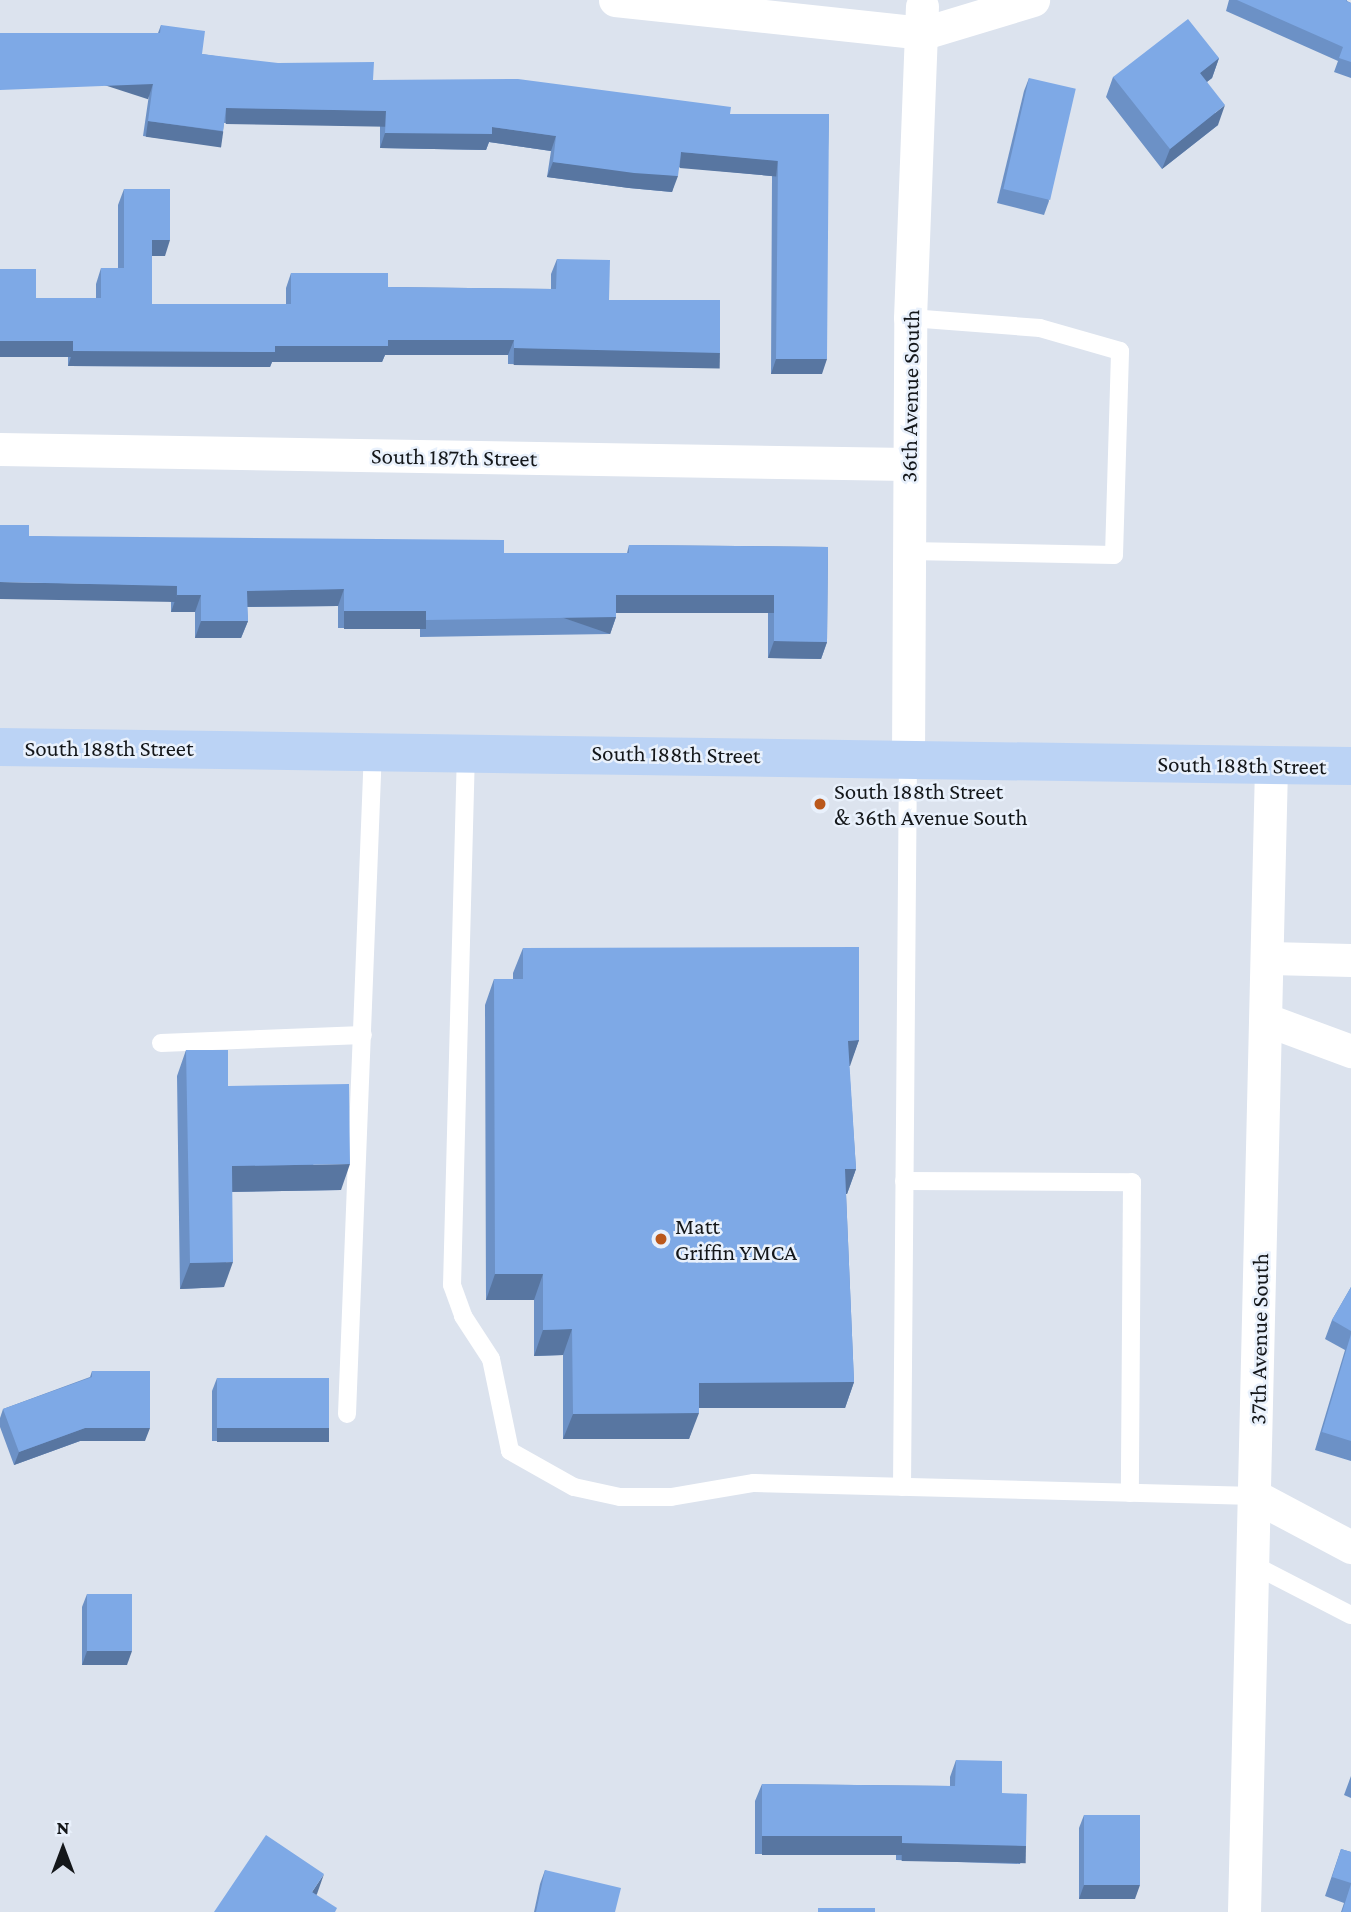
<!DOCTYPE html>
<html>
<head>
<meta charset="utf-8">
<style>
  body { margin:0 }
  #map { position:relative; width:1351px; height:1912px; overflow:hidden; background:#dce3ee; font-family:"Crimson Pro",serif }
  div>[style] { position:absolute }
  .service>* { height:18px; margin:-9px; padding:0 9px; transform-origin:9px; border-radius:9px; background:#fff }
  .minor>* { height:33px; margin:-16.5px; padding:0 16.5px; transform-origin:16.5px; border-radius:16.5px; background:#fff }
  .primary>* { height:38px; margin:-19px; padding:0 19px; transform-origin:19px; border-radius:19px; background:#bbd3f5 }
  .wall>* { inset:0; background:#6c91c6 }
  .shaded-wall>* { inset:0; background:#5876a1; transform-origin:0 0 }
  .building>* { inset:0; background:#7ea9e6; transform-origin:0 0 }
  .dots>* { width:19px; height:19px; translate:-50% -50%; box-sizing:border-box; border:4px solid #e9f1fc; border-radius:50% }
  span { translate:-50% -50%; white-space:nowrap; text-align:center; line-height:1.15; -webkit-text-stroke:5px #e9f1fc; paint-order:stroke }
  .street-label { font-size:23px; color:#14171a }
  .poi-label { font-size:23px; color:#14171a }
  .left { translate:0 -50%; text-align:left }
  .north { position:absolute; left:28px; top:1814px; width:70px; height:70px; -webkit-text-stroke:5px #e9f1fc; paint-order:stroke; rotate:0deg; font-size:19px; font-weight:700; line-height:28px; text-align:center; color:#14171a }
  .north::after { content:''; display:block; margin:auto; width:24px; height:32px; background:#14171a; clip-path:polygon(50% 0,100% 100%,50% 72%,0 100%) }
</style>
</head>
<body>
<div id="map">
  <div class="service">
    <div style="left:908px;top:551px;width:206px;rotate:1.1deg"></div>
    <div style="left:1114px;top:555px;width:204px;rotate:-88.3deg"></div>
    <div style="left:1120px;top:351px;width:83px;rotate:-164deg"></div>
    <div style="left:1040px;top:328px;width:130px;rotate:-175.6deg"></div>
    <div style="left:466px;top:751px;width:534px;rotate:91.5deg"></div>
    <div style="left:452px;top:1285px;width:33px;rotate:70deg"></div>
    <div style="left:463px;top:1316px;width:51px;rotate:56.9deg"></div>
    <div style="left:491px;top:1359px;width:94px;rotate:78.3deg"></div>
    <div style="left:510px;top:1451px;width:73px;rotate:29.4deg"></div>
    <div style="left:574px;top:1487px;width:47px;rotate:12.3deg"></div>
    <div style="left:620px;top:1497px;width:51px"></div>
    <div style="left:671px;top:1497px;width:84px;rotate:-9.6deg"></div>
    <div style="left:754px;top:1483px;width:501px;rotate:1.49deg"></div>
    <div style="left:161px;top:1043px;width:202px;rotate:-2.3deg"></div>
    <div style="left:904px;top:1181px;width:228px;rotate:0.3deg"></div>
    <div style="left:1132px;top:1182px;width:311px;rotate:90.4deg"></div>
    <div style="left:347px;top:1414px;width:665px;rotate:-87.76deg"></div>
    <div style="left:902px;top:1487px;width:728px;rotate:-89.53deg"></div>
    <div style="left:1252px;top:1564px;width:111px;rotate:27.3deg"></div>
  </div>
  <div class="minor">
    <div style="left:615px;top:0;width:311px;rotate:6.1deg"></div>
    <div style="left:924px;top:33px;width:114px;rotate:-16.8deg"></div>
    <div style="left:0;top:449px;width:908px;rotate:0.95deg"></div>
    <div style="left:908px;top:759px;width:441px;rotate:-89.7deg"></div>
    <div style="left:910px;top:318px;width:312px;rotate:-87.8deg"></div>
    <div style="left:1268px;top:958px;width:83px;rotate:1.4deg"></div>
    <div style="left:1267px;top:1020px;width:90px;rotate:20.3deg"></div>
    <div style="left:1255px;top:1496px;width:109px;rotate:28deg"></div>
    <div style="left:1244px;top:1912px;width:1146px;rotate:-88.65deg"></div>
  </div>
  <div class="primary">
    <div style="left:0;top:747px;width:1351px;rotate:0.81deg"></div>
  </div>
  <div class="wall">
    <div style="clip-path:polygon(1229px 0,1347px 0,1347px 1px,1351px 3px,1351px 78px,1334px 72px,1338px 61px,1226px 11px)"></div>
    <div style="clip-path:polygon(161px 25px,202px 54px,373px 80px,730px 114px,829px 114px,822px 374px,771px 374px,772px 176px,679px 167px,672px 192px,629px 188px,547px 177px,551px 151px,489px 142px,486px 150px,380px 148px,380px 126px,224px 123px,223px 131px,217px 146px,143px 136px,158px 33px)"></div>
    <div style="clip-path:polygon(1219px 58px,1212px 78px,1207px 82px,1218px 125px,1162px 169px,1106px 97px,1113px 77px)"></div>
    <div style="clip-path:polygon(1029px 78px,1049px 201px,1044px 215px,997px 203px,1024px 91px)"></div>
    <div style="clip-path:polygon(124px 189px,165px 256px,152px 256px,152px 304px,286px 304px,286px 288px,291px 273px,388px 287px,551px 289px,551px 274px,557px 259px,609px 300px,715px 368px,508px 364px,508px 355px,385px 355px,382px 362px,272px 362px,270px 367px,68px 366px,68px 357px,0 357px,36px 298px,96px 298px,96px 284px,101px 268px,118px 268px,118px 205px)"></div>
    <div style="clip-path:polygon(29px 536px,504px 553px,627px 553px,629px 545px,828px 547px,827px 642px,821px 659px,768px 658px,768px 612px,616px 612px,616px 617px,610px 634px,420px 637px,420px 628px,338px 628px,338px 606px,247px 607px,248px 621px,241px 638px,195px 638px,195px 612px,171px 612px,171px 602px)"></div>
    <div style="clip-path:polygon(523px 948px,859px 1040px,849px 1066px,856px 1169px,847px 1194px,846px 1194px,854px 1382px,845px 1408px,699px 1408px,689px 1439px,563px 1439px,563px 1355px,534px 1356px,534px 1300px,486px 1300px,485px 1005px,494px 979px,513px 979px,513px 973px)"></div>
    <div style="clip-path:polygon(186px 1050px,228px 1086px,341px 1190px,232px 1192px,224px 1287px,180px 1289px,177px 1076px)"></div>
    <div style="clip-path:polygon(1351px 1287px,1351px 1461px,1315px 1450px,1345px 1350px,1325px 1339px,1332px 1320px)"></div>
    <div style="clip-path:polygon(92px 1371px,145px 1441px,80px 1441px,14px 1465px,0 1427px,0 1418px,3px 1409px,90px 1377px)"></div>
    <div style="clip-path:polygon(217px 1378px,329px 1428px,324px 1441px,212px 1441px,212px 1391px)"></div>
    <div style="clip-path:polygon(87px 1594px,127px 1665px,82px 1665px,82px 1607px)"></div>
    <div style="clip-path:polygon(956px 1760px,1002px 1793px,1026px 1846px,1020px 1864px,896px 1860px,896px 1854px,755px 1854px,755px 1801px,762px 1784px,950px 1786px,950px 1777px)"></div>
    <div style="clip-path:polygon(1351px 1776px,1351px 1798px,1344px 1795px)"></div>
    <div style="clip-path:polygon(1084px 1815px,1135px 1899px,1079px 1899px,1079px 1828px)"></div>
    <div style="clip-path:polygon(1341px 1849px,1351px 1852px,1351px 1912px,1341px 1912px,1344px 1903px,1325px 1896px)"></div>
    <div style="clip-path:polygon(545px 1870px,615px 1912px,534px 1912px,540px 1884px)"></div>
  </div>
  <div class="shaded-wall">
    <div style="clip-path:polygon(1219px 58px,1212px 78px,1192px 93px,1200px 73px)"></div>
    <div style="left:153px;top:84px;width:16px;height:153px;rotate:108deg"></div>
    <div style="clip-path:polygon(1225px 105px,1218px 125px,1162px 169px,1170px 149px)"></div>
    <div style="left:226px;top:108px;width:160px;height:16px;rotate:1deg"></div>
    <div style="left:148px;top:121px;width:76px;height:16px;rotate:8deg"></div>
    <div style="clip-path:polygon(492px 127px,556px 136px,551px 151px,489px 142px,486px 150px,380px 148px,385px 133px)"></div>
    <div style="left:681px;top:152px;width:97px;height:16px;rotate:5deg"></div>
    <div style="clip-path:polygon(553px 162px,678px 176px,672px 192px,629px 188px,547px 177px)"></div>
    <div style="clip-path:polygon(152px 240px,170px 240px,165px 256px,147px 256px)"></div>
    <div style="clip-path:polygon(388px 340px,514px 340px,508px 355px,385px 355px,382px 362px,272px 362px,270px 367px,68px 366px,73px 351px,275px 346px)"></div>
    <div style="left:0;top:341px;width:73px;height:16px"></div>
    <div style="left:514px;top:348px;width:206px;height:17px;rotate:1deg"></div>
    <div style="clip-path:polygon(776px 359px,827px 359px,822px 374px,771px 374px)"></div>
    <div style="left:0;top:582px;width:177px;height:17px;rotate:1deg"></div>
    <div style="clip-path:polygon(344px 589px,338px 606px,241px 607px,247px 591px)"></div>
    <div style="clip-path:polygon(177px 595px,201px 595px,195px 612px,171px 612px)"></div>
    <div style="left:616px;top:595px;width:158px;height:18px"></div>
    <div style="left:344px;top:611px;width:82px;height:18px"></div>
    <div style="left:616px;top:617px;width:18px;height:190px;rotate:109deg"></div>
    <div style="clip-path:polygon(201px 621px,248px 621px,241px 638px,195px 638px)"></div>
    <div style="clip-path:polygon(774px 641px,827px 642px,821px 659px,768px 658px)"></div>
    <div style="clip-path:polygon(859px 1040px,850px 1066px,838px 1066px,848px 1041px)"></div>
    <div style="clip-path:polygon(350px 1164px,341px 1190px,222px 1192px,232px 1166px)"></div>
    <div style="clip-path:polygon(845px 1169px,856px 1169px,847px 1194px,836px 1194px)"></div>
    <div style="clip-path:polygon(233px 1262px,224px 1287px,180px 1289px,190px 1263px)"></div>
    <div style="clip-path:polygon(495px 1274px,543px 1274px,534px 1300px,486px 1300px)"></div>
    <div style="clip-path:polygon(572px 1329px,563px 1355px,534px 1356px,543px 1330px)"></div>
    <div style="clip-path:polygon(854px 1382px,845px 1408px,689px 1408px,699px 1383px)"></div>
    <div style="clip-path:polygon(699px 1413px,689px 1439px,563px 1439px,573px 1414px)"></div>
    <div style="clip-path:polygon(85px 1428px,150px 1428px,145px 1441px,80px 1441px,14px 1465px,19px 1452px)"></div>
    <div style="left:217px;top:1428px;width:112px;height:14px"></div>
    <div style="clip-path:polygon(87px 1651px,132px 1651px,127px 1665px,82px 1665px)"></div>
    <div style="left:762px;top:1836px;width:140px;height:19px"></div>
    <div style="left:902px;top:1843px;width:124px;height:18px;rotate:1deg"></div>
    <div style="clip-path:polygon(324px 1874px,317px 1894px,305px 1912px,312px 1892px)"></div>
    <div style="clip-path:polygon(1084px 1885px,1140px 1885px,1135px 1899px,1079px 1899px)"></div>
  </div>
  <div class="building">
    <div style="clip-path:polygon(1237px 0,1347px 0,1346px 1px,1351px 3px,1351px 62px,1339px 58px,1343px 47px)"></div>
    <div style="clip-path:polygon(1188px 19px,1219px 58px,1200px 73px,1225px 105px,1170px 149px,1113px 77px)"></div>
    <div style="clip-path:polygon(161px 25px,205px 31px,202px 54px,278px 63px,374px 62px,373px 80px,518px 79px,731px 107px,730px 114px,829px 114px,827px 359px,776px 359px,778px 161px,681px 152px,678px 176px,634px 173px,553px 162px,556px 136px,492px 127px,492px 134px,385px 133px,386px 111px,226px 108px,223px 131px,148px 121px,153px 84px,0 90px,0 33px,160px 33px)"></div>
    <div style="left:1029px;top:78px;width:48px;height:114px;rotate:13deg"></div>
    <div style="clip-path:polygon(124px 189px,170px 189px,170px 240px,152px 240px,152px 304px,291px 304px,291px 273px,388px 273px,388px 287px,556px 289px,557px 259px,610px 260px,609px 300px,720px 300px,720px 353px,514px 348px,514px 340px,388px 340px,388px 346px,275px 346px,275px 352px,73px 351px,73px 341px,0 341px,0 269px,36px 269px,36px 298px,101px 298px,101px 268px,124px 268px)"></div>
    <div style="clip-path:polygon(0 525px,29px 525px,29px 536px,504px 540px,504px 553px,629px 553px,629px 545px,828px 547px,827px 642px,774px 641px,774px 595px,616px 595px,616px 617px,426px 620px,426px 611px,344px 611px,344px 589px,247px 591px,248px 621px,201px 621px,201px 595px,177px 595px,177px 586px,0 582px)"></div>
    <div style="clip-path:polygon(859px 947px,859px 1040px,848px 1041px,856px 1169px,845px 1169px,854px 1382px,699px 1383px,699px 1413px,573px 1414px,572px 1329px,543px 1330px,543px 1274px,495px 1274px,494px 979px,523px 979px,523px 948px)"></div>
    <div style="clip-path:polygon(186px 1050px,228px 1050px,228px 1086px,349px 1084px,350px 1164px,232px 1166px,233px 1262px,190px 1263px)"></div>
    <div style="clip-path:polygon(1351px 1287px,1351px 1331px,1332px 1320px)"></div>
    <div style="clip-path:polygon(1351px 1334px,1351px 1441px,1322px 1432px)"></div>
    <div style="clip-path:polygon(92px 1371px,150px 1371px,150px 1428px,85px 1428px,19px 1452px,3px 1409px,92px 1377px)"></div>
    <div style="left:217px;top:1378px;width:112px;height:50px"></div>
    <div style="left:87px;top:1594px;width:45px;height:57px"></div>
    <div style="clip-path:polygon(956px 1760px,1002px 1761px,1002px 1793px,1027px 1794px,1026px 1846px,902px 1843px,902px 1836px,762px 1836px,762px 1784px,955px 1786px)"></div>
    <div style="left:1084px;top:1815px;width:56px;height:70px"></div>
    <div style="clip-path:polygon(266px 1835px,324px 1874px,312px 1892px,337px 1908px,335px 1912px,214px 1912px)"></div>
    <div style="clip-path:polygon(1341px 1849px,1351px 1852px,1351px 1883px,1332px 1877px)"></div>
    <div style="clip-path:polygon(545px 1870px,621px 1888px,615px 1912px,536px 1912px)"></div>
    <div style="clip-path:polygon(1351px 1884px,1351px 1912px,1342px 1912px)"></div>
    <div style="left:818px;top:1908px;width:57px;height:4px"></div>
  </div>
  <div class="dots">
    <div style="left:820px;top:804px;background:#ba581c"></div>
    <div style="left:661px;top:1239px;background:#ba581c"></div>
  </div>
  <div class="street-label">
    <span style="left:910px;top:396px;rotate:-89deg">36th Avenue South</span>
    <span style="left:454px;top:457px;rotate:1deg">South 187th Street</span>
    <span style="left:109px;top:748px">South 188th Street</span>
    <span style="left:676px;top:754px;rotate:1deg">South 188th Street</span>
    <span style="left:1242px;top:765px;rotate:1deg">South 188th Street</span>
    <span style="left:1259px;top:1339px;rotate:-89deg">37th Avenue South</span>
  </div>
  <div class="poi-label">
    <span class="left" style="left:834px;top:804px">South 188th Street<br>&amp; 36th Avenue South</span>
    <span class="left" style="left:675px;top:1239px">Matt<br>Griffin YMCA</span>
  </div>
  <div class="north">N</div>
</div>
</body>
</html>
